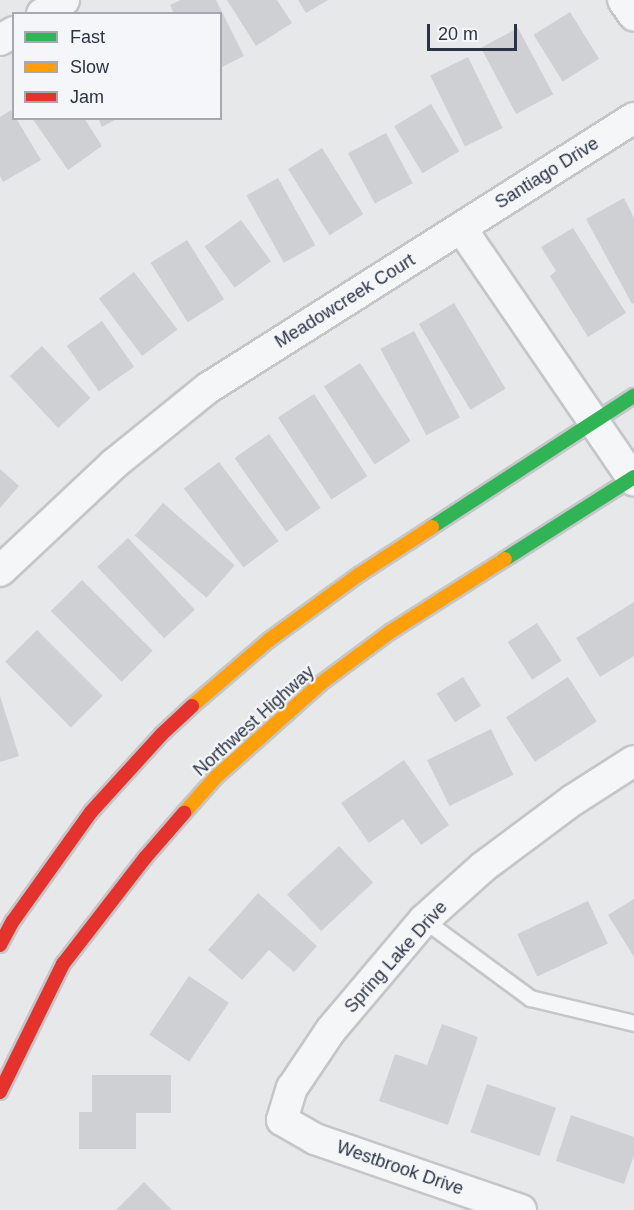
<!DOCTYPE html>
<html>
<head>
<meta charset="utf-8">
<style>
  body { margin:0 }
  #map { position:relative; width:634px; height:1210px; overflow:hidden; background:#e6e8ea; font-family:Helvetica,sans-serif }
  div>[style] { position:absolute }
  .building>* { inset:0; background:#ced0d3; transform-origin:0 0 }
  .roads { filter:drop-shadow(2px 0 #c4c6c8) drop-shadow(-2px 0 #c4c6c8) drop-shadow(0 2px #c4c6c8) drop-shadow(0 -2px #c4c6c8) }
  .lane>* { height:15px; margin:-7.5px; padding:0 7.5px; transform-origin:7.5px; border-radius:7.5px; background:#f5f6f7 }
  .street>* { height:30px; margin:-15px; padding:0 15px; transform-origin:15px; border-radius:15px; background:#f5f6f7 }
  .fast>* { height:14px; margin:-7px; padding:0 7px; transform-origin:7px; border-radius:7px; background:#30b455 }
  .slow>* { height:14px; margin:-7px; padding:0 7px; transform-origin:7px; border-radius:7px; background:#ff9f0a }
  .jam>* { height:14px; margin:-7px; padding:0 7px; transform-origin:7px; border-radius:7px; background:#e5322d }
  span { translate:-50% -50%; white-space:nowrap; text-align:center; line-height:1.15; -webkit-text-stroke:4.5px #f4f6f9; paint-order:stroke }
  .street-label { font-size:18px; color:#2b3445 }
  .legend { position:absolute; left:12px; top:12px; width:210px; height:108px; box-sizing:border-box; background:#f4f6f9; border:2px solid #a4a8b1; margin:0; padding:8px 10px; list-style:none; font-size:18px; color:#2b3445 }
  .legend li { display:flex; align-items:center; gap:12px; height:30px }
  .legend b { width:30px; border:2px solid #a4a8b1 }
  .scale { position:absolute; left:427px; top:24px; width:90px; height:27px; box-sizing:border-box; border:3px solid #2b3445; border-top:0; padding-left:8px; font-size:18px; line-height:21px; white-space:nowrap; color:#2b3445; -webkit-text-stroke:4px #f4f6f9; paint-order:stroke }
</style>
</head>
<body>
<div id="map">
  <div class="building">
    <div style="clip-path:polygon(181px 0,216px 0,244px 56px,220px 68px,220px 14px,174px 14px,170px 5px)"></div>
    <div style="clip-path:polygon(227px 0,277px 0,292px 23px,256px 46px)"></div>
    <div style="clip-path:polygon(298px 0,328px 0,306px 13px)"></div>
    <div style="left:570px;top:12px;width:55px;height:43px;rotate:58deg"></div>
    <div style="left:518px;top:28px;width:75px;height:42px;rotate:62deg"></div>
    <div style="left:468px;top:57px;width:79px;height:42px;rotate:64deg"></div>
    <div style="left:431px;top:104px;width:55px;height:43px;rotate:59deg"></div>
    <div style="clip-path:polygon(11px 110px,14px 118px,16px 118px,41px 160px,3px 182px,0 176px,0 117px)"></div>
    <div style="clip-path:polygon(32px 118px,84px 118px,102px 146px,68px 170px)"></div>
    <div style="clip-path:polygon(98px 118px,118px 118px,102px 127px)"></div>
    <div style="left:386px;top:133px;width:57px;height:43px;rotate:62deg"></div>
    <div style="left:322px;top:148px;width:78px;height:40px;rotate:58deg"></div>
    <div style="left:278px;top:178px;width:77px;height:36px;rotate:61deg"></div>
    <div style="clip-path:polygon(624px 198px,634px 218px,634px 303px,632px 304px,586px 219px)"></div>
    <div style="left:241px;top:220px;width:51px;height:45px;rotate:54deg"></div>
    <div style="clip-path:polygon(573px 228px,626px 313px,588px 337px,550px 276px,556px 271px,541px 247px)"></div>
    <div style="left:187px;top:240px;width:70px;height:43px;rotate:58deg"></div>
    <div style="left:134px;top:272px;width:72px;height:44px;rotate:53deg"></div>
    <div style="left:454px;top:303px;width:100px;height:41px;rotate:59deg"></div>
    <div style="left:102px;top:321px;width:56px;height:43px;rotate:55deg"></div>
    <div style="left:414px;top:331px;width:98px;height:38px;rotate:62deg"></div>
    <div style="left:42px;top:346px;width:71px;height:44px;rotate:47deg"></div>
    <div style="left:360px;top:363px;width:93px;height:43px;rotate:57deg"></div>
    <div style="left:314px;top:394px;width:98px;height:43px;rotate:57deg"></div>
    <div style="left:269px;top:434px;width:90px;height:42px;rotate:55deg"></div>
    <div style="left:219px;top:462px;width:99px;height:44px;rotate:53deg"></div>
    <div style="clip-path:polygon(0 469px,19px 486px,0 508px)"></div>
    <div style="left:163px;top:503px;width:95px;height:43px;rotate:41deg"></div>
    <div style="left:128px;top:538px;width:98px;height:42px;rotate:47deg"></div>
    <div style="left:82px;top:580px;width:100px;height:44px;rotate:45deg"></div>
    <div style="clip-path:polygon(634px 602px,634px 656px,600px 677px,576px 638px)"></div>
    <div style="left:537px;top:623px;width:45px;height:35px;rotate:57deg"></div>
    <div style="left:37px;top:630px;width:93px;height:45px;rotate:45deg"></div>
    <div style="left:463px;top:677px;width:34px;height:31px;rotate:58deg"></div>
    <div style="left:568px;top:677px;width:53px;height:74px;rotate:57deg"></div>
    <div style="clip-path:polygon(0 696px,19px 756px,0 762px)"></div>
    <div style="left:491px;top:729px;width:51px;height:71px;rotate:64deg"></div>
    <div style="clip-path:polygon(404px 760px,449px 825px,421px 845px,403px 819px,369px 843px,341px 803px)"></div>
    <div style="left:339px;top:846px;width:50px;height:71px;rotate:47deg"></div>
    <div style="clip-path:polygon(258px 893px,317px 946px,294px 972px,269px 950px,242px 980px,208px 950px)"></div>
    <div style="clip-path:polygon(634px 899px,634px 957px,608px 915px)"></div>
    <div style="left:588px;top:901px;width:47px;height:78px;rotate:65deg"></div>
    <div style="left:189px;top:976px;width:48px;height:71px;rotate:34deg"></div>
    <div style="clip-path:polygon(442px 1024px,478px 1037px,448px 1125px,379px 1101px,395px 1054px,427px 1065px)"></div>
    <div style="clip-path:polygon(92px 1075px,171px 1075px,171px 1113px,136px 1113px,136px 1149px,79px 1149px,79px 1112px,92px 1112px)"></div>
    <div style="left:487px;top:1084px;width:73px;height:51px;rotate:19deg"></div>
    <div style="clip-path:polygon(571px 1115px,634px 1137px,634px 1155px,624px 1184px,556px 1161px)"></div>
    <div style="clip-path:polygon(144px 1182px,172px 1210px,116px 1210px)"></div>
  </div>
  <div class="roads">
    <div class="lane">
      <div style="left:424px;top:920px;width:132px;rotate:36.3deg"></div>
      <div style="left:530px;top:998px;width:107px;rotate:13.5deg"></div>
    </div>
    <div class="street">
      <div style="left:623px;top:0;width:19px;rotate:55deg"></div>
      <div style="left:42px;top:14px;width:26px;rotate:-32deg"></div>
      <div style="left:0;top:40px;width:16px;rotate:-30deg"></div>
      <div style="left:461px;top:228px;width:306px;rotate:55.6deg"></div>
      <div style="left:0;top:571px;width:156px;rotate:-43.2deg"></div>
      <div style="left:114px;top:464px;width:121px;rotate:-39deg"></div>
      <div style="left:208px;top:388px;width:504px;rotate:-32.37deg"></div>
      <div style="left:521px;top:1210px;width:218px;rotate:-161deg"></div>
      <div style="left:315px;top:1139px;width:38px;rotate:-150deg"></div>
      <div style="left:282px;top:1120px;width:34px;rotate:-73deg"></div>
      <div style="left:292px;top:1088px;width:70px;rotate:-56.1deg"></div>
      <div style="left:331px;top:1030px;width:144px;rotate:-49.8deg"></div>
      <div style="left:424px;top:920px;width:79px;rotate:-41.9deg"></div>
      <div style="left:483px;top:867px;width:112px;rotate:-36.7deg"></div>
      <div style="left:573px;top:800px;width:72px;rotate:-32.6deg"></div>
    </div>
    <div class="fast">
      <div style="left:432px;top:527px;width:241px;rotate:-33deg"></div>
      <div style="left:505px;top:559px;width:153px;rotate:-32.4deg"></div>
    </div>
    <div class="slow">
      <div style="left:192px;top:706px;width:101px;rotate:-40.6deg"></div>
      <div style="left:269px;top:640px;width:112px;rotate:-36deg"></div>
      <div style="left:360px;top:574px;width:86px;rotate:-33.1deg"></div>
      <div style="left:184px;top:813px;width:48px;rotate:-48.4deg"></div>
      <div style="left:216px;top:777px;width:140px;rotate:-41.8deg"></div>
      <div style="left:320px;top:684px;width:87px;rotate:-36.6deg"></div>
      <div style="left:390px;top:632px;width:136px;rotate:-32.4deg"></div>
    </div>
    <div class="jam">
      <div style="left:0;top:945px;width:27px;rotate:-62deg"></div>
      <div style="left:13px;top:921px;width:134px;rotate:-54.4deg"></div>
      <div style="left:91px;top:812px;width:105px;rotate:-47.7deg"></div>
      <div style="left:162px;top:734px;width:41px;rotate:-43deg"></div>
      <div style="left:0;top:1092px;width:143px;rotate:-63.8deg"></div>
      <div style="left:63px;top:964px;width:134px;rotate:-52.3deg"></div>
      <div style="left:145px;top:858px;width:60px;rotate:-49.1deg"></div>
    </div>
  </div>
  <div class="street-label">
    <span style="left:547px;top:173px;rotate:-32deg">Santiago Drive</span>
    <span style="left:345px;top:301px;rotate:-32deg">Meadowcreek Court</span>
    <span style="left:254px;top:721px;rotate:-42deg">Northwest Highway</span>
    <span style="left:396px;top:957px;rotate:-48deg">Spring Lake Drive</span>
    <span style="left:400px;top:1168px;rotate:19deg">Westbrook Drive</span>
  </div>
  <ul class="legend">
  <li><b style="height:8px;background:#30b455"></b>Fast</li>
  <li><b style="height:8px;background:#ff9f0a"></b>Slow</li>
  <li><b style="height:8px;background:#e5322d"></b>Jam</li>
  </ul>
  <div class="scale">20 m</div>
</div>
</body>
</html>
